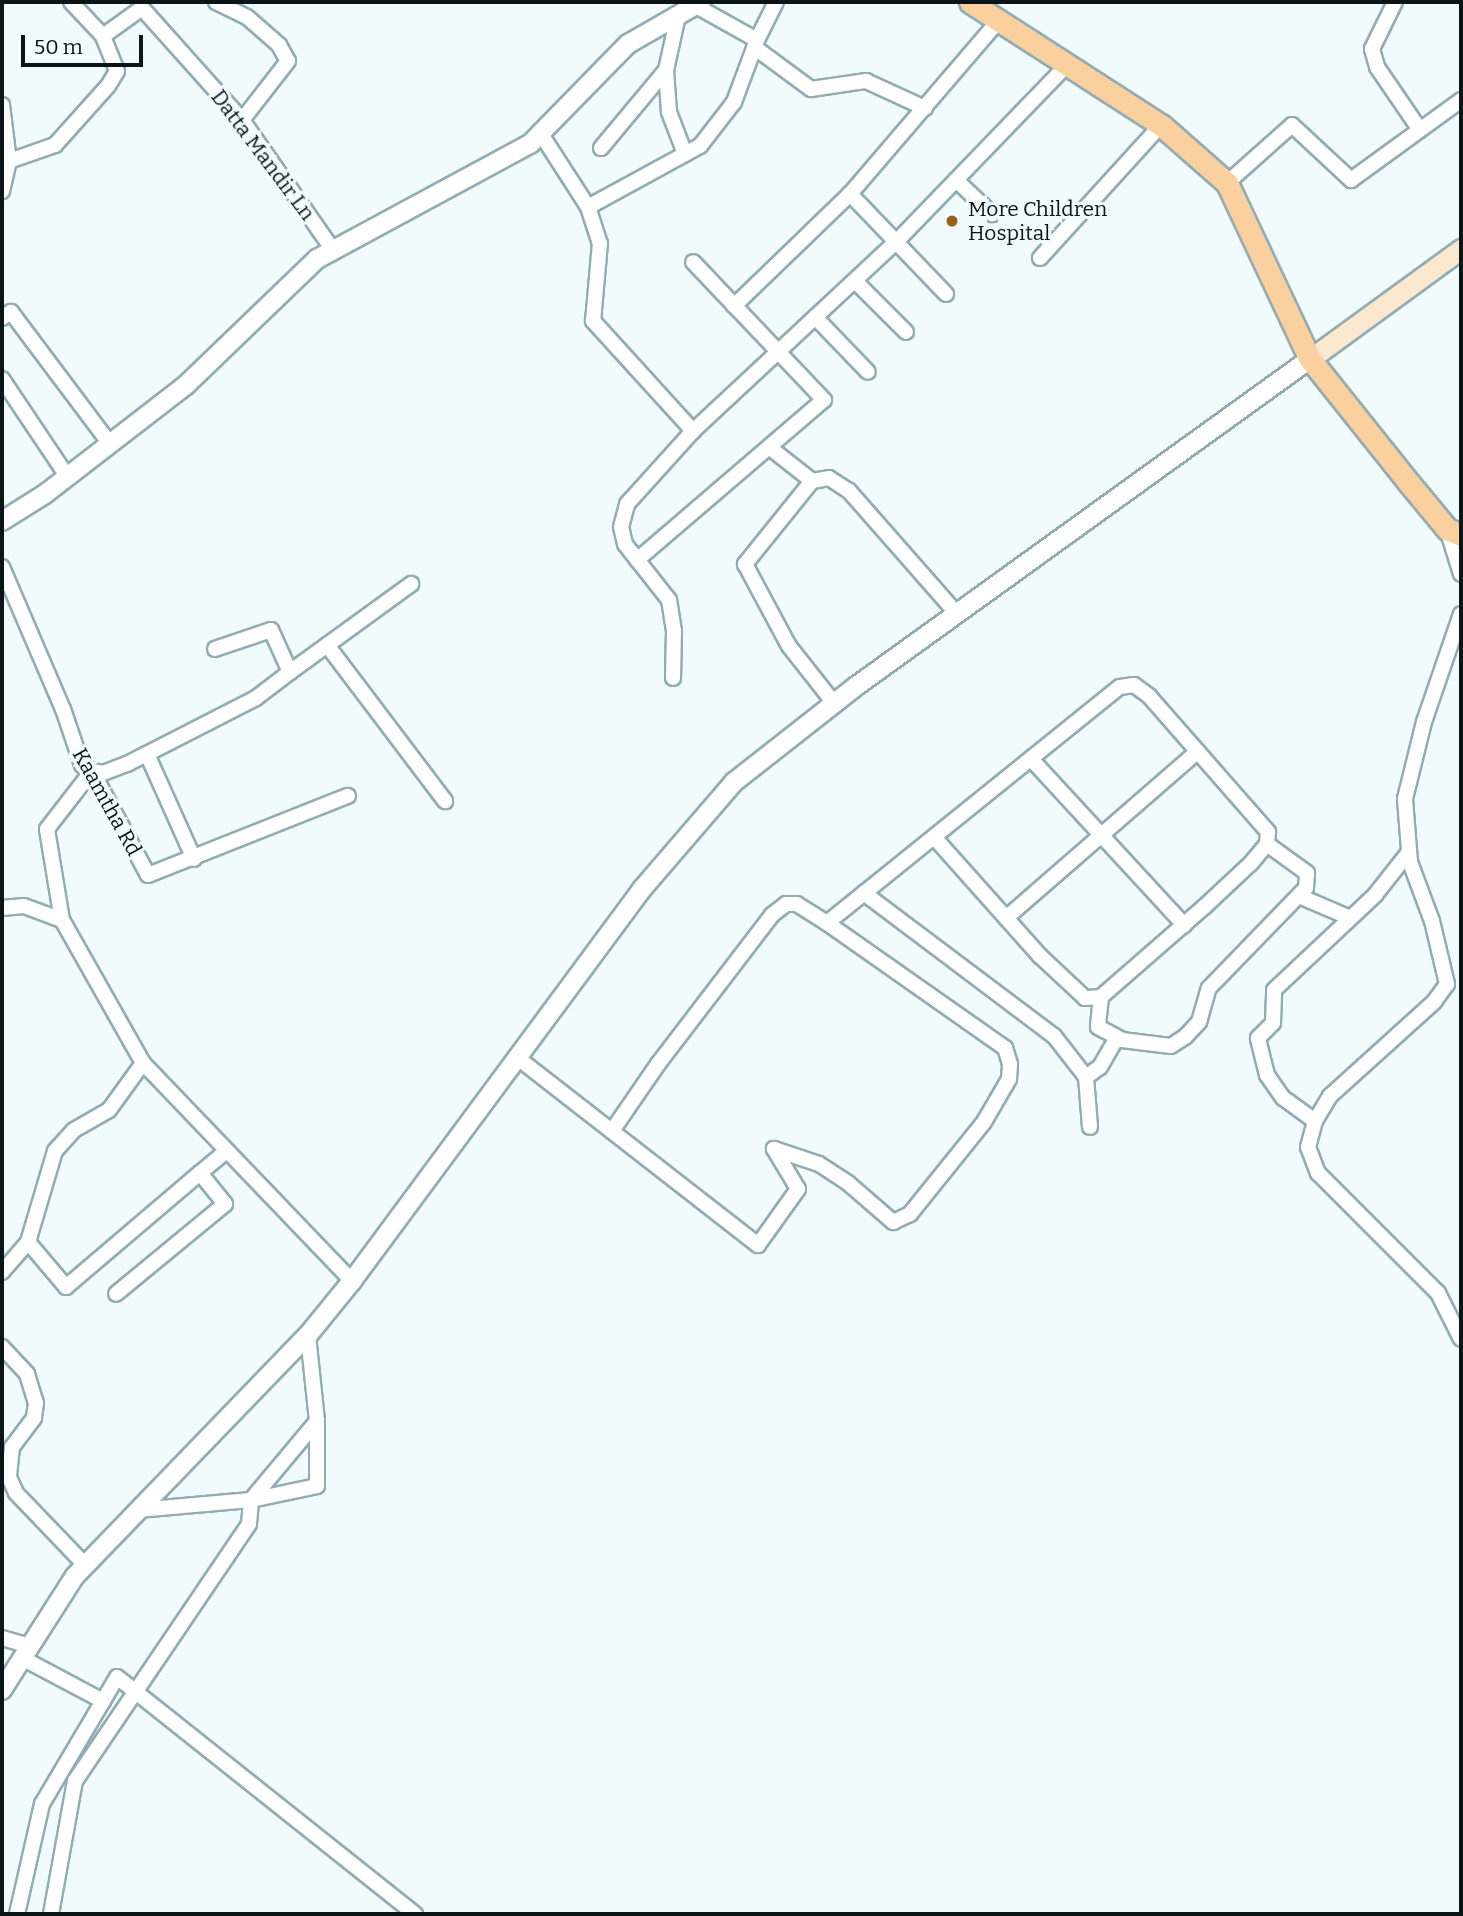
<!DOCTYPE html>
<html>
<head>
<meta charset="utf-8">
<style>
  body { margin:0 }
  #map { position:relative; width:1463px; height:1916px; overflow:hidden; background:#f1fbfe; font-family:Bitter,serif }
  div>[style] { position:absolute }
  .roads { filter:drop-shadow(2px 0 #93acb2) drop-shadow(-2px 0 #93acb2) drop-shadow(0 2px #93acb2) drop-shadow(0 -2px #93acb2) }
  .minor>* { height:14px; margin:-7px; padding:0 7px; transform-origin:7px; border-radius:7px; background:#fff }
  .tertiary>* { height:18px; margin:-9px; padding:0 9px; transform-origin:9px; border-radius:9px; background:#fff }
  .secondary>* { height:19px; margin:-9.5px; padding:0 9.5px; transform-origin:9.5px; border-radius:9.5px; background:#fce8cf }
  .primary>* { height:21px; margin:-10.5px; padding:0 10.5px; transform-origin:10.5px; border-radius:10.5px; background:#fad19e }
  .dots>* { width:19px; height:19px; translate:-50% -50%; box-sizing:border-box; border:4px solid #f1fbfe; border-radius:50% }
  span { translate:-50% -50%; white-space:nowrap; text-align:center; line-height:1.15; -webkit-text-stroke:6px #f1fbfe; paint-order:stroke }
  .street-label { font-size:21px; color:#0b1517 }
  .poi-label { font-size:21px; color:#0b1517 }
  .left { translate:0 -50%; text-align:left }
  .frame { position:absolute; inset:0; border:4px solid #0b1517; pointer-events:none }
  .scale { position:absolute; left:21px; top:35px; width:122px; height:32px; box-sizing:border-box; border:4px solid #0b1517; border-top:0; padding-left:9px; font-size:21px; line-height:24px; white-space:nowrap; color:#0b1517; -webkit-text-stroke:5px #f1fbfe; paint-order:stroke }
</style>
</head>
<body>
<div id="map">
  <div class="roads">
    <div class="minor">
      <div style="left:71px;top:2px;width:47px;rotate:46.7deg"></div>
      <div style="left:103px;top:36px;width:48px;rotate:-35.7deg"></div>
      <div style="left:142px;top:8px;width:150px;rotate:48.2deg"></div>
      <div style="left:242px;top:120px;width:159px;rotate:55deg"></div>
      <div style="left:216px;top:2px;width:34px;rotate:26deg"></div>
      <div style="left:247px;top:17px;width:43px;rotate:41.2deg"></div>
      <div style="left:279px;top:45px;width:18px;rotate:61deg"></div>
      <div style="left:288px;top:61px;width:75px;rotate:127.9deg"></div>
      <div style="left:1395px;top:2px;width:52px;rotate:116.1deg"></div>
      <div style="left:1372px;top:49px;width:19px;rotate:74deg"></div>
      <div style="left:1377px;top:67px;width:76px;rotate:55.7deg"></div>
      <div style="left:696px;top:6px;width:70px;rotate:29.1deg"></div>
      <div style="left:757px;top:40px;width:42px;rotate:-63.4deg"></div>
      <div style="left:754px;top:47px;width:71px;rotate:36.4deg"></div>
      <div style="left:811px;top:89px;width:56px;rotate:-8.3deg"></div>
      <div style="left:866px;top:81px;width:65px;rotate:24.6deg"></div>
      <div style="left:666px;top:70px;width:42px;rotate:85.9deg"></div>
      <div style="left:669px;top:112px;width:45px;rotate:69.1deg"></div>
      <div style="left:2px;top:105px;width:56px;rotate:82.9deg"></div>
      <div style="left:9px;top:161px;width:31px;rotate:103deg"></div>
      <div style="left:541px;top:134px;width:87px;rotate:57.2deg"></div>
      <div style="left:588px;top:207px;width:38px;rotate:72deg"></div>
      <div style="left:600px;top:243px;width:78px;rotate:95.1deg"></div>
      <div style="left:593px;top:321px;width:149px;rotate:47.7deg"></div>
      <div style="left:601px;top:148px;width:102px;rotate:-50.2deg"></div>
      <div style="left:666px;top:70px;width:55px;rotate:-77.5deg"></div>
      <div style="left:9px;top:161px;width:49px;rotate:-19.2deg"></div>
      <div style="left:55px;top:145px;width:79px;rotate:-48.1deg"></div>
      <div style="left:108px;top:86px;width:17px;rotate:-59deg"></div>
      <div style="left:117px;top:71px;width:38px;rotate:-112deg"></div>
      <div style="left:956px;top:180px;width:50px;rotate:43.4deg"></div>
      <div style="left:1227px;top:183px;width:87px;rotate:-41.7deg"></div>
      <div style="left:1292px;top:125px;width:81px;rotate:43deg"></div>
      <div style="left:1351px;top:180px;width:136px;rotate:-36deg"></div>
      <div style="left:588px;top:207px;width:128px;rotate:-28.6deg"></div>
      <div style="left:700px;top:146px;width:56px;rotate:-52.3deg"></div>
      <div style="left:734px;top:102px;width:66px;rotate:-69.6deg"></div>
      <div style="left:1040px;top:258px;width:180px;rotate:-47.7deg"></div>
      <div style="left:855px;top:281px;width:72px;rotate:45deg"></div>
      <div style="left:946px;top:294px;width:139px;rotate:-133.8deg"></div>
      <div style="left:850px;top:194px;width:229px;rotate:-49.4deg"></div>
      <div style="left:734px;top:306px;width:161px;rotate:-44deg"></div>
      <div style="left:815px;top:317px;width:76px;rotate:46.1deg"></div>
      <div style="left:2px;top:318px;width:11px;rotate:-34deg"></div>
      <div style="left:11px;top:312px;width:165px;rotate:53.1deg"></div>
      <div style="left:2px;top:379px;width:117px;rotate:56.2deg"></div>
      <div style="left:769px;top:447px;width:55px;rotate:38.3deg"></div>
      <div style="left:812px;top:481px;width:107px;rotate:128.9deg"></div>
      <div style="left:745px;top:564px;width:93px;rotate:61.8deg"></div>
      <div style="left:789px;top:646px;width:73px;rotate:51.7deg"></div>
      <div style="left:812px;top:481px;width:17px;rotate:-10deg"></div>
      <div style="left:829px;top:478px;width:24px;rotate:33deg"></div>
      <div style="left:849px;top:491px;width:162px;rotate:48.7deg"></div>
      <div style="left:1447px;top:529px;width:47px;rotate:72.7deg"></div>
      <div style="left:637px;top:560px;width:246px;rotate:-40.6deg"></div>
      <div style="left:824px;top:400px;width:190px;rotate:-133.5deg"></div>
      <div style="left:2px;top:567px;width:155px;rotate:66.8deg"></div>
      <div style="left:63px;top:709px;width:59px;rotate:71.3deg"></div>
      <div style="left:82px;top:765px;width:12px;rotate:31deg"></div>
      <div style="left:92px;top:771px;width:118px;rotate:61.7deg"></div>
      <div style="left:148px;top:875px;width:215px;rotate:-21.6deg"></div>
      <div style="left:1461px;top:614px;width:114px;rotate:108.9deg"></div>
      <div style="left:1424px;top:722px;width:79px;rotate:103.9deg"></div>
      <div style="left:1405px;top:799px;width:63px;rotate:85.5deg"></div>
      <div style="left:1410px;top:862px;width:63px;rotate:69.6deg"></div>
      <div style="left:1432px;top:921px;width:65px;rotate:76.6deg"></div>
      <div style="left:1447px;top:984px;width:22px;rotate:126deg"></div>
      <div style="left:1434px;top:1002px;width:140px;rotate:137.9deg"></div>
      <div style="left:1330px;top:1096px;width:29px;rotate:121deg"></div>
      <div style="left:1315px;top:1121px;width:27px;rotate:105deg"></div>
      <div style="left:1308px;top:1147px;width:28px;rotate:69deg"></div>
      <div style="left:1318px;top:1173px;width:170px;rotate:45deg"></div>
      <div style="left:1438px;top:1293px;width:51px;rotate:63.4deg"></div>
      <div style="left:327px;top:645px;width:196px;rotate:52.9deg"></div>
      <div style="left:290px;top:672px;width:150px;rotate:-36deg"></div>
      <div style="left:673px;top:678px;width:47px;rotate:-88.8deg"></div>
      <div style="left:674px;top:631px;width:31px;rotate:-99deg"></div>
      <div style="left:669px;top:600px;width:71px;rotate:-128.2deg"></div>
      <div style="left:625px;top:544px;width:17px;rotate:-103deg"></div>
      <div style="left:621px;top:527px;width:24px;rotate:-75deg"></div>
      <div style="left:627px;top:504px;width:98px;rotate:-47.9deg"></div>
      <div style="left:693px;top:431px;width:280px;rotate:-43deg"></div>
      <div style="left:898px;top:240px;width:245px;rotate:-46deg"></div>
      <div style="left:147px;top:754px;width:115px;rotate:65.9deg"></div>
      <div style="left:1031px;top:759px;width:226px;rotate:47.3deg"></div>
      <div style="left:864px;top:893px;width:238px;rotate:37deg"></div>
      <div style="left:1054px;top:1036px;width:52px;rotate:52deg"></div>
      <div style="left:1086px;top:1077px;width:50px;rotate:85.4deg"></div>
      <div style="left:1299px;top:896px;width:53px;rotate:23.2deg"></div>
      <div style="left:2px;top:908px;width:22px;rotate:-5deg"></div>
      <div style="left:24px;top:906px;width:40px;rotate:20.2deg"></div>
      <div style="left:1006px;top:918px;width:254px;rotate:-41deg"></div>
      <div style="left:827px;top:923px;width:376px;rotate:-38.9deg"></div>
      <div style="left:1120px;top:687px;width:14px;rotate:-8deg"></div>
      <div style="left:1134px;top:685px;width:19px;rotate:36deg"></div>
      <div style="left:1149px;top:696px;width:181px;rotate:48.8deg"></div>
      <div style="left:1268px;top:832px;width:12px;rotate:95deg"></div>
      <div style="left:1267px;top:844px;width:26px;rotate:130deg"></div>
      <div style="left:1250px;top:864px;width:63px;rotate:136.9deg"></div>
      <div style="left:1204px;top:907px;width:137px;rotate:138.9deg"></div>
      <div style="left:1101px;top:997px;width:16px;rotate:176deg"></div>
      <div style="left:1085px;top:998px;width:62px;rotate:-137deg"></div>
      <div style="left:1040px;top:956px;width:159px;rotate:-131.7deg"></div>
      <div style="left:1101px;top:997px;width:30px;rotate:96deg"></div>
      <div style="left:1098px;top:1027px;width:27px;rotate:28deg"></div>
      <div style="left:1122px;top:1040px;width:49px;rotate:7deg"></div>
      <div style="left:1171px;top:1046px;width:17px;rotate:-33deg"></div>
      <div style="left:1185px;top:1037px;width:21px;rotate:-47deg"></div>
      <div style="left:1199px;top:1022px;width:35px;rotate:-74deg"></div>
      <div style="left:1209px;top:988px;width:139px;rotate:-45.9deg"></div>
      <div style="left:1306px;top:888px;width:15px;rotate:-86deg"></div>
      <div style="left:1307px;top:873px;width:49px;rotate:-144.1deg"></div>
      <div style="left:519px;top:1059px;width:303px;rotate:37.9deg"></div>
      <div style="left:758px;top:1245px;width:69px;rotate:-54.5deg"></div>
      <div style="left:798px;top:1189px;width:47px;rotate:-121deg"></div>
      <div style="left:774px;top:1149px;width:47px;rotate:18.4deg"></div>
      <div style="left:819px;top:1164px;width:35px;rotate:33deg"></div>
      <div style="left:848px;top:1183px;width:60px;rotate:40.9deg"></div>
      <div style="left:893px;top:1222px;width:19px;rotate:-25deg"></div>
      <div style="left:910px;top:1214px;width:118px;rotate:-51.2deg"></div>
      <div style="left:984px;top:1122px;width:50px;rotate:-59.8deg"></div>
      <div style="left:1009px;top:1079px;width:15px;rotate:-86deg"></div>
      <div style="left:1010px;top:1064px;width:17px;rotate:-107deg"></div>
      <div style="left:1005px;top:1048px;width:218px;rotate:-144.9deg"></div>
      <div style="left:827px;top:923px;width:36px;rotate:-148deg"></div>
      <div style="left:797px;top:904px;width:11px;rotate:180deg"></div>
      <div style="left:786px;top:904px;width:18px;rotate:142deg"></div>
      <div style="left:772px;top:915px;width:188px;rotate:127.4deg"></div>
      <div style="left:658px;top:1064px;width:81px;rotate:124.5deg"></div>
      <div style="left:143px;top:1063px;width:302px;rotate:46.2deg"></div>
      <div style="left:1086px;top:1077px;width:17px;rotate:-36deg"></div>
      <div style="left:1100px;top:1067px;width:34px;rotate:-60deg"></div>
      <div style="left:1315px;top:1121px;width:39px;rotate:-144deg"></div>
      <div style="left:1283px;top:1098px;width:28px;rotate:-125deg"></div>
      <div style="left:1267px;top:1075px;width:38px;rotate:-104deg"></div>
      <div style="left:1258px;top:1038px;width:21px;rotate:-45deg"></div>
      <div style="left:1273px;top:1023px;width:33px;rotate:-88deg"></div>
      <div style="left:1274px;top:990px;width:139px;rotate:-43.2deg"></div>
      <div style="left:1375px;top:895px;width:55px;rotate:-51.7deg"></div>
      <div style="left:200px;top:1173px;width:33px;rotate:-40deg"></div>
      <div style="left:28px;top:1242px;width:59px;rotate:49.8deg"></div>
      <div style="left:66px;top:1287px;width:176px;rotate:-40.4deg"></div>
      <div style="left:200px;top:1173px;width:40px;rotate:51deg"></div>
      <div style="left:225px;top:1204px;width:141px;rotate:140.5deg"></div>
      <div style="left:2px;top:1272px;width:40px;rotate:-49deg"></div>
      <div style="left:28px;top:1242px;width:95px;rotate:-73.5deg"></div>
      <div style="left:55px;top:1151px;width:28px;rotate:-48deg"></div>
      <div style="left:74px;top:1130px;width:40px;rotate:-29.7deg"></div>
      <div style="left:109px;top:1110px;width:58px;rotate:-54.1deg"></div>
      <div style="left:143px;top:1063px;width:164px;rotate:-119.5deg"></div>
      <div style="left:62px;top:920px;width:92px;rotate:-99.4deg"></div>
      <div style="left:47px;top:829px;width:73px;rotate:-52.2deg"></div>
      <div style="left:92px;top:771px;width:11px;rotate:10deg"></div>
      <div style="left:103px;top:773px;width:26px;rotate:-21deg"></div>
      <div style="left:127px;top:764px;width:145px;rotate:-27.1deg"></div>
      <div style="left:256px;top:698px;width:43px;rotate:-37.4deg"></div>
      <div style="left:290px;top:672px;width:46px;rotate:-114.3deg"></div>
      <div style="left:271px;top:630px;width:59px;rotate:161.3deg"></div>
      <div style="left:2px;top:1347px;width:37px;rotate:47deg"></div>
      <div style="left:27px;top:1374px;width:30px;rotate:73deg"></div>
      <div style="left:36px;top:1403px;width:15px;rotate:98deg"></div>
      <div style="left:34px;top:1418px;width:36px;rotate:127deg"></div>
      <div style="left:12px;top:1447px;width:30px;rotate:96deg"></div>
      <div style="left:9px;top:1477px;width:17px;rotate:66deg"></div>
      <div style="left:16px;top:1493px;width:100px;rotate:46.2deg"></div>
      <div style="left:138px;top:1510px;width:113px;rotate:-5.1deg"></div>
      <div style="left:251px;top:1500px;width:67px;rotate:-12deg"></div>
      <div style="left:317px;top:1486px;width:65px;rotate:-90deg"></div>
      <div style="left:317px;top:1421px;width:86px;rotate:-96deg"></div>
      <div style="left:2px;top:1638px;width:29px;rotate:16deg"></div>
      <div style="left:22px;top:1658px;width:92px;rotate:28deg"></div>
      <div style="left:17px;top:1914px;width:113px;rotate:-77.2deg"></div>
      <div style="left:42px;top:1804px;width:147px;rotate:-59.4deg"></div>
      <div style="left:117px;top:1677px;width:381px;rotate:38.5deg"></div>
      <div style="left:51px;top:1914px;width:135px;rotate:-79.8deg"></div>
      <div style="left:75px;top:1781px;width:310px;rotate:-55.9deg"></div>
      <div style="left:249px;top:1524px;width:24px;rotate:-85deg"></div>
      <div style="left:251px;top:1500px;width:103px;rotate:-50.1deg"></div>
    </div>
    <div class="tertiary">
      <div style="left:2px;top:521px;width:51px;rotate:-32.1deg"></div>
      <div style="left:45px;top:494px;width:178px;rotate:-37.7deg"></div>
      <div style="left:186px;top:385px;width:182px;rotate:-43.9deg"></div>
      <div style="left:317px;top:259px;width:242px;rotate:-28.4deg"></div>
      <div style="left:530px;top:144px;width:140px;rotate:-45.6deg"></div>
      <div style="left:628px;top:44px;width:84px;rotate:-29.9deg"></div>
      <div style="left:2px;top:1690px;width:135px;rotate:-57.4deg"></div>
      <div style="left:75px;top:1576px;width:335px;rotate:-46deg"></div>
      <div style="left:308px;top:1335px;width:70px;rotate:-50.8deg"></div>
      <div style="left:352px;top:1281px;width:488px;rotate:-53.5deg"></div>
      <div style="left:642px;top:889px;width:141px;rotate:-49.3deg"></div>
      <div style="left:734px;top:782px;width:154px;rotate:-38.1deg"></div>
      <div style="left:855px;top:687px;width:561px;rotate:-35.79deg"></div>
    </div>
    <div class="secondary">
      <div style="left:1310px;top:359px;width:187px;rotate:-36.1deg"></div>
    </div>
    <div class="primary">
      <div style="left:970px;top:2px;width:227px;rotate:32.8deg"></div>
      <div style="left:1161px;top:125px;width:88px;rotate:41.3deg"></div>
      <div style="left:1227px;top:183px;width:195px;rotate:64.8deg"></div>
      <div style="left:1310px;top:359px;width:159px;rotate:51.4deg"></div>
      <div style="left:1409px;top:483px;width:60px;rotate:50.4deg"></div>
      <div style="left:1447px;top:529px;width:15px;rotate:23deg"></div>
    </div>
  </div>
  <div class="dots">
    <div style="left:952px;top:221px;background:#976318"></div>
  </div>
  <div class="street-label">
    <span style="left:263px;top:155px;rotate:53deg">Datta Mandir Ln</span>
    <span style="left:107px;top:802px;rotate:61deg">Kaamtha Rd</span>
  </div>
  <div class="poi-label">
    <span class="left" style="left:968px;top:221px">More Children<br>Hospital</span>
  </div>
  <div class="frame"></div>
  <div class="scale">50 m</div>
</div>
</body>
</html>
